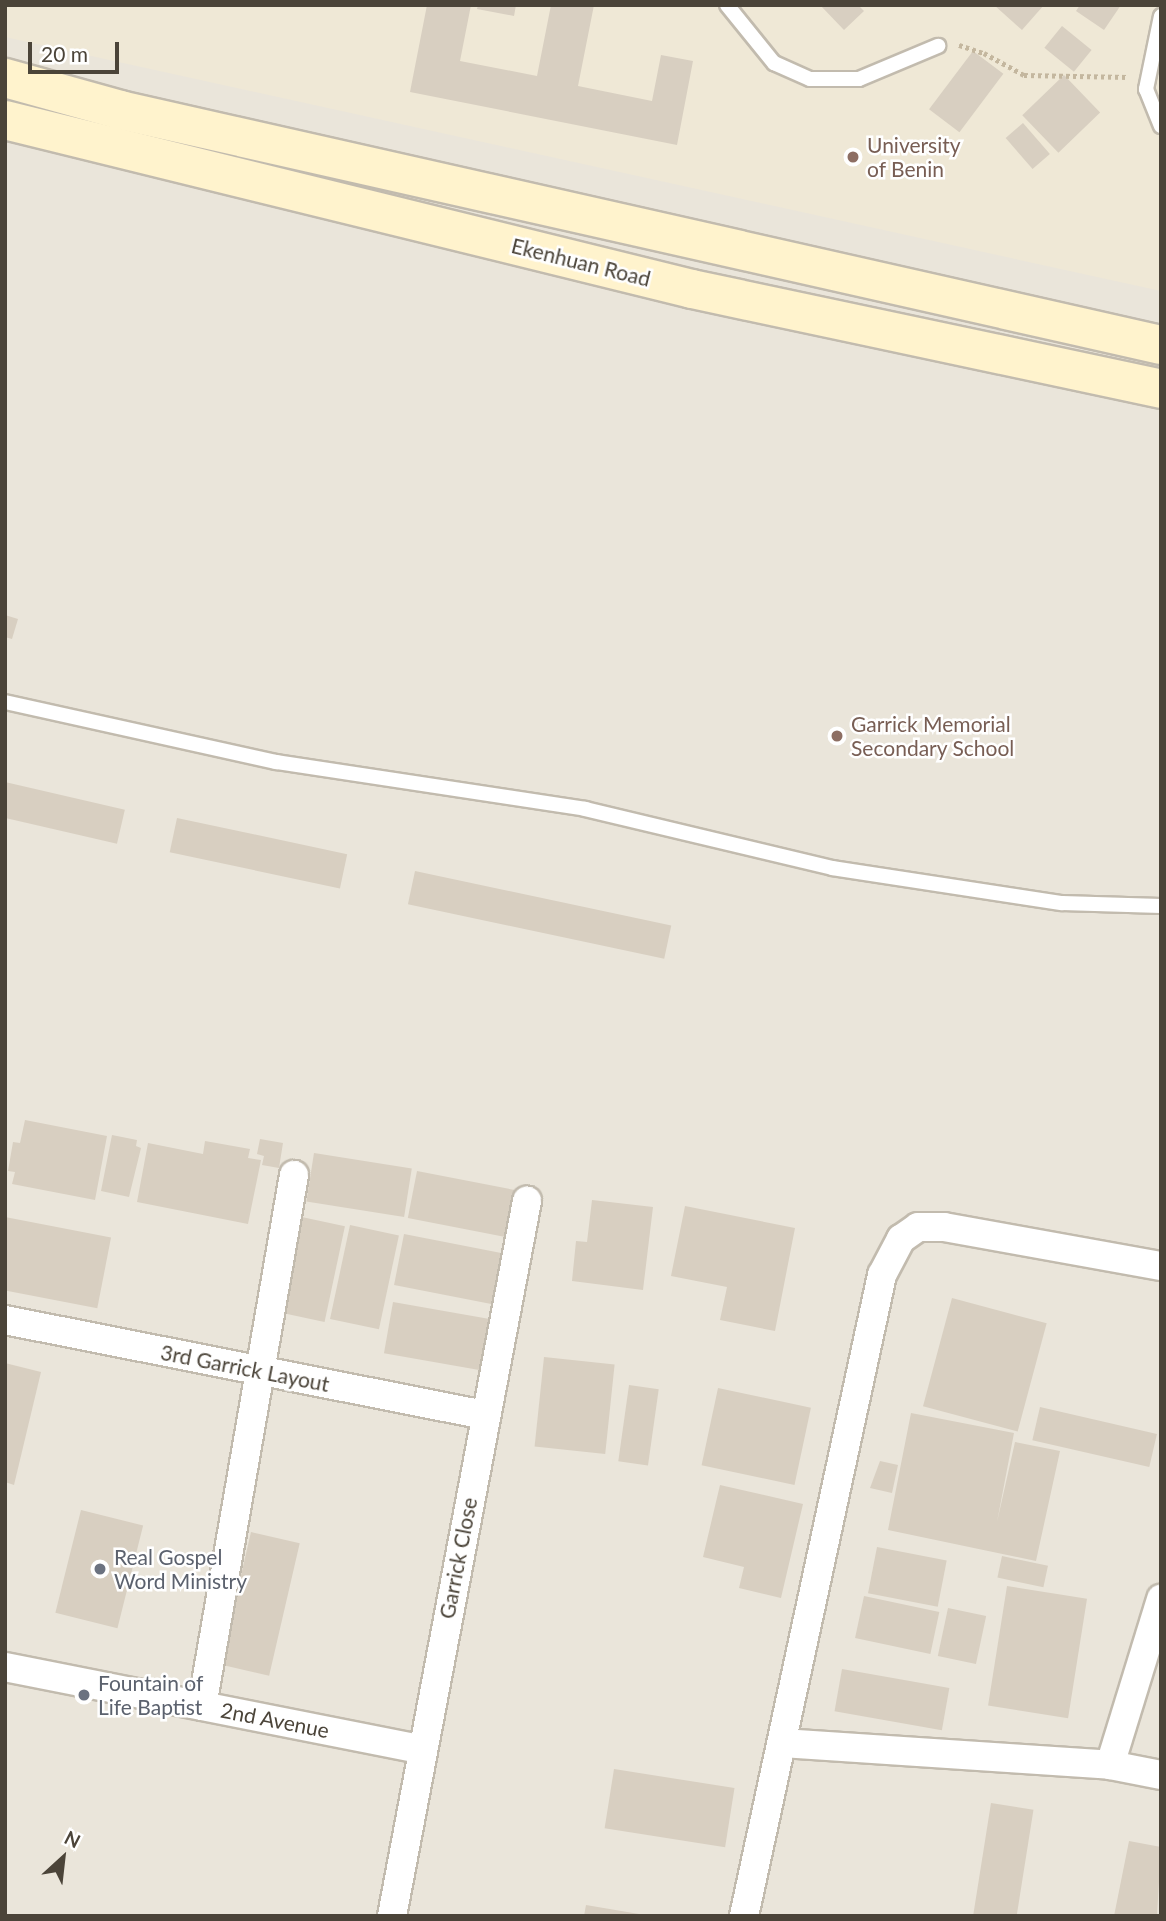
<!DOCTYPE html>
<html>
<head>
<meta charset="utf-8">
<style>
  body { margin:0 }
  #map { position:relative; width:1166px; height:1921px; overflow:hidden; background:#f6f3ec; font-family:Lato,sans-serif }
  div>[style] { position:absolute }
  .residential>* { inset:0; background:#eae5da; transform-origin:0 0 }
  .education>* { inset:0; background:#efe8d6 }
  .building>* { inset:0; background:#d8cfc1; transform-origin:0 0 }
  .path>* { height:4.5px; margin-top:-2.25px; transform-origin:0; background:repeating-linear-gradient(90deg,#c4b79f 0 3.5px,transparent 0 7px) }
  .roads { filter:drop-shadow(2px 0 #c2bbae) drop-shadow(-2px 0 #c2bbae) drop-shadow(0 2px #c2bbae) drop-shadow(0 -2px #c2bbae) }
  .service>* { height:14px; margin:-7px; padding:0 7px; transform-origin:7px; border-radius:7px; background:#fff }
  .minor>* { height:28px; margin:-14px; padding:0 14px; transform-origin:14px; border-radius:14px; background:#fff }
  .secondary>* { height:38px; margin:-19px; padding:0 19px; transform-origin:19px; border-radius:19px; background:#fff3cd }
  .dots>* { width:19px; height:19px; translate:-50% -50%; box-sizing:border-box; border:4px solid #fff; border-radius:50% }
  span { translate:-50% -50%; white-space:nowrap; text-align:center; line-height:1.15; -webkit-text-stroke:5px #fff; paint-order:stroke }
  .education-label { font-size:21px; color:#785e54 }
  .left { translate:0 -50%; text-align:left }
  .street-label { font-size:21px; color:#4b4439 }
  .worship-label { font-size:21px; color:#5b616d }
  .frame { position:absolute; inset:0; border:7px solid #4b4439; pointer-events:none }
  .north { position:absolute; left:28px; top:1823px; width:70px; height:70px; -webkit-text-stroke:5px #fff; paint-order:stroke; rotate:27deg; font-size:19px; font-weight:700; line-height:28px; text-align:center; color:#4b4439 }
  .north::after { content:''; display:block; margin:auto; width:24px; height:32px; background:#4b4439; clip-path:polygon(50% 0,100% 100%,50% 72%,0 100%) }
  .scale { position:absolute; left:28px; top:42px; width:91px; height:32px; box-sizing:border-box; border:4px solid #4b4439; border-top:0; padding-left:9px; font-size:21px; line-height:24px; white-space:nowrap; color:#4b4439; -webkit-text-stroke:5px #fff; paint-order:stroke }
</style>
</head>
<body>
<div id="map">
  <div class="residential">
    <div style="left:5px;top:5px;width:1156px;height:1911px"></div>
  </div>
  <div class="education">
    <div style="clip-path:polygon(5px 5px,1161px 5px,1161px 291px,5px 37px)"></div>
  </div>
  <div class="building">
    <div style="clip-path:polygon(427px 5px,471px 5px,460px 61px,537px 76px,551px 5px,594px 5px,578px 86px,652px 101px,661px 55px,693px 61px,677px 145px,410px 92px)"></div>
    <div style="clip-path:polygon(478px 5px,516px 5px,514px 16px,477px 9px)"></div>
    <div style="clip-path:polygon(820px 5px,858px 5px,864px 11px,844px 30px)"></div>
    <div style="clip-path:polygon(994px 5px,1044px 5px,1022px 30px)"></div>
    <div style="clip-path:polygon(1080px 5px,1121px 5px,1104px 30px,1076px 11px)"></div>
    <div style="left:1062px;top:26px;width:38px;height:28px;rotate:39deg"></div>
    <div style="left:973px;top:51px;width:38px;height:73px;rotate:37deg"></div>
    <div style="left:1064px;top:75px;width:52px;height:58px;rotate:46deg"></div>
    <div style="left:1023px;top:123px;width:41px;height:23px;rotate:49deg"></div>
    <div style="clip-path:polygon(5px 615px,18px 619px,12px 639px,5px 637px)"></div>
    <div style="left:5px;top:782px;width:123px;height:35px;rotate:13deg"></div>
    <div style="left:177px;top:818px;width:174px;height:35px;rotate:12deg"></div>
    <div style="left:415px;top:871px;width:262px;height:34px;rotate:12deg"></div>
    <div style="clip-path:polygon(25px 1120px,107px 1136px,95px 1200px,12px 1184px,15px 1172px,8px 1171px,13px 1142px,20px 1143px)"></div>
    <div style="clip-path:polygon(112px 1135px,137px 1140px,136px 1146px,141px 1148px,129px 1197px,101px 1191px)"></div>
    <div style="clip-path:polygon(260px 1139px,283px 1143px,279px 1168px,262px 1165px,264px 1156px,257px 1154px)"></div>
    <div style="clip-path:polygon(205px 1141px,250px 1149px,248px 1158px,261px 1160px,248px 1224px,137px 1202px,148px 1143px,203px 1154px)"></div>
    <div style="left:314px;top:1153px;width:99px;height:49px;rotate:9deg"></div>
    <div style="left:417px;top:1171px;width:102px;height:48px;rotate:11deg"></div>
    <div style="clip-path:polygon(592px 1200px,653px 1207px,643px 1290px,572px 1281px,576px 1241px,587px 1242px)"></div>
    <div style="clip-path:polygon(685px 1206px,795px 1228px,775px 1331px,720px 1320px,727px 1287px,671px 1276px)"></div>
    <div style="left:297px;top:1216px;width:49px;height:98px;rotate:12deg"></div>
    <div style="left:5px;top:1217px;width:108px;height:72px;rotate:11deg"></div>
    <div style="left:350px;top:1225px;width:50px;height:96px;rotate:12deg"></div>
    <div style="left:404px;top:1234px;width:99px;height:52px;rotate:11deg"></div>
    <div style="left:952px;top:1298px;width:98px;height:112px;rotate:15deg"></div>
    <div style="left:393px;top:1302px;width:101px;height:52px;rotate:10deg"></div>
    <div style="left:544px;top:1357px;width:71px;height:90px;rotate:6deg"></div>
    <div style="clip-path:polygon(5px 1363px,41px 1372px,14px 1485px,5px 1482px)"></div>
    <div style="left:629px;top:1385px;width:30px;height:77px;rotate:8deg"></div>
    <div style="left:718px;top:1388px;width:95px;height:79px;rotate:12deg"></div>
    <div style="left:1040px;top:1407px;width:120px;height:34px;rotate:13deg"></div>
    <div style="clip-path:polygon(911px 1413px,1014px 1433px,997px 1522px,1015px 1442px,1060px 1451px,1036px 1561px,888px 1530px)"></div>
    <div style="clip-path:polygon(880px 1461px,898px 1465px,892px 1493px,870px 1488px)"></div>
    <div style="clip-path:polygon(720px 1485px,803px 1504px,781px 1598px,739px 1588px,744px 1567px,703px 1557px)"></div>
    <div style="left:81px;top:1510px;width:64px;height:106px;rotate:14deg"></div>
    <div style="left:251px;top:1532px;width:50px;height:136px;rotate:13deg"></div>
    <div style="left:877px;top:1547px;width:71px;height:47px;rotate:11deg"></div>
    <div style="left:1002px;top:1556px;width:47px;height:22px;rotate:12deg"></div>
    <div style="left:1007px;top:1586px;width:81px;height:121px;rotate:9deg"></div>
    <div style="left:864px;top:1596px;width:77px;height:43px;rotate:12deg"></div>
    <div style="left:948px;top:1608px;width:39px;height:49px;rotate:12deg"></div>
    <div style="left:842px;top:1669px;width:109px;height:43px;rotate:10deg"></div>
    <div style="left:614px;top:1769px;width:122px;height:60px;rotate:9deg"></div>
    <div style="left:991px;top:1803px;width:43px;height:115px;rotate:9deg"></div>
    <div style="clip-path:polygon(1129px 1841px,1161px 1847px,1157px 1916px,1114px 1916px)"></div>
    <div style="clip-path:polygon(586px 1905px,639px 1914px,639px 1916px,584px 1916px)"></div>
  </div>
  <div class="path">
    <div style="left:959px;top:45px;width:26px;rotate:18deg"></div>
    <div style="left:984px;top:53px;width:46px;rotate:28.8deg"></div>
    <div style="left:1024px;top:75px;width:104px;rotate:1.1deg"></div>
  </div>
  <div class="roads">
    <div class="service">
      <div style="left:727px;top:5px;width:75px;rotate:51deg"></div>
      <div style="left:774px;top:63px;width:39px;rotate:24deg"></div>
      <div style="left:810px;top:79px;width:49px"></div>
      <div style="left:859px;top:79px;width:86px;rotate:-22.7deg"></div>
      <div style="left:1161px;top:16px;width:75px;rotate:101.6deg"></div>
      <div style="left:1146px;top:89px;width:40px;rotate:68deg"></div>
      <div style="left:5px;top:702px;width:278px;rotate:12.5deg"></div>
      <div style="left:276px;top:762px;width:313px;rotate:8.6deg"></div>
      <div style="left:585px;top:809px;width:254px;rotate:13.4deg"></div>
      <div style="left:832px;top:868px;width:233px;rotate:8.7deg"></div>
      <div style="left:1062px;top:903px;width:99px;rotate:1.7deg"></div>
    </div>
    <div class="minor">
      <div style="left:5px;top:1320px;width:489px;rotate:11.2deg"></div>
      <div style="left:5px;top:1667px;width:424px;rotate:11.2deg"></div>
      <div style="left:202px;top:1706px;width:539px;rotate:-80.17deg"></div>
      <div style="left:782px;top:1743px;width:329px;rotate:3.8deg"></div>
      <div style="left:1110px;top:1765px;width:52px;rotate:11.1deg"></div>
      <div style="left:1110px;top:1765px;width:174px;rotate:-72.9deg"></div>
      <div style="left:392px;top:1916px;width:728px;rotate:-79.31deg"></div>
      <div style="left:744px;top:1916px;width:656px;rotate:-77.85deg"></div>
      <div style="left:882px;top:1275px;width:41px;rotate:-62.2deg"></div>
      <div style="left:901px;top:1239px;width:21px;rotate:-35deg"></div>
      <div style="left:918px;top:1227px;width:26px"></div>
      <div style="left:944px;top:1227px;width:220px;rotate:10.2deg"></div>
    </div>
    <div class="secondary">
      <div style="left:5px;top:78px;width:119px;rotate:15.5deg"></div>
      <div style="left:120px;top:110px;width:1067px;rotate:12.72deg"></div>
      <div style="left:5px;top:120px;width:707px;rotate:13.82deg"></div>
      <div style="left:692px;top:289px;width:480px;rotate:12deg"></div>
    </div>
  </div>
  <div class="dots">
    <div style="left:853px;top:157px;background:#8d6e63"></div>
    <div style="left:837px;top:736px;background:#8d6e63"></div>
    <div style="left:100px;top:1569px;background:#6b7280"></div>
    <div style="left:84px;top:1695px;background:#6b7280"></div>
  </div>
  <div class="education-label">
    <span class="left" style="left:867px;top:157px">University<br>of Benin</span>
    <span class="left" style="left:851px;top:736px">Garrick Memorial<br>Secondary School</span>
  </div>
  <div class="street-label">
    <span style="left:581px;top:262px;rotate:14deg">Ekenhuan Road</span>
    <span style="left:245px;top:1368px;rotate:11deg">3rd Garrick Layout</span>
    <span style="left:458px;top:1558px;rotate:-79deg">Garrick Close</span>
    <span style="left:275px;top:1720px;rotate:11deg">2nd Avenue</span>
  </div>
  <div class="worship-label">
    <span class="left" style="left:114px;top:1569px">Real Gospel<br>Word Ministry</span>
    <span class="left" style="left:98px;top:1695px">Fountain of<br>Life Baptist</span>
  </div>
  <div class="frame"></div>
  <div class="north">N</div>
  <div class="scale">20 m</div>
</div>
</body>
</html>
